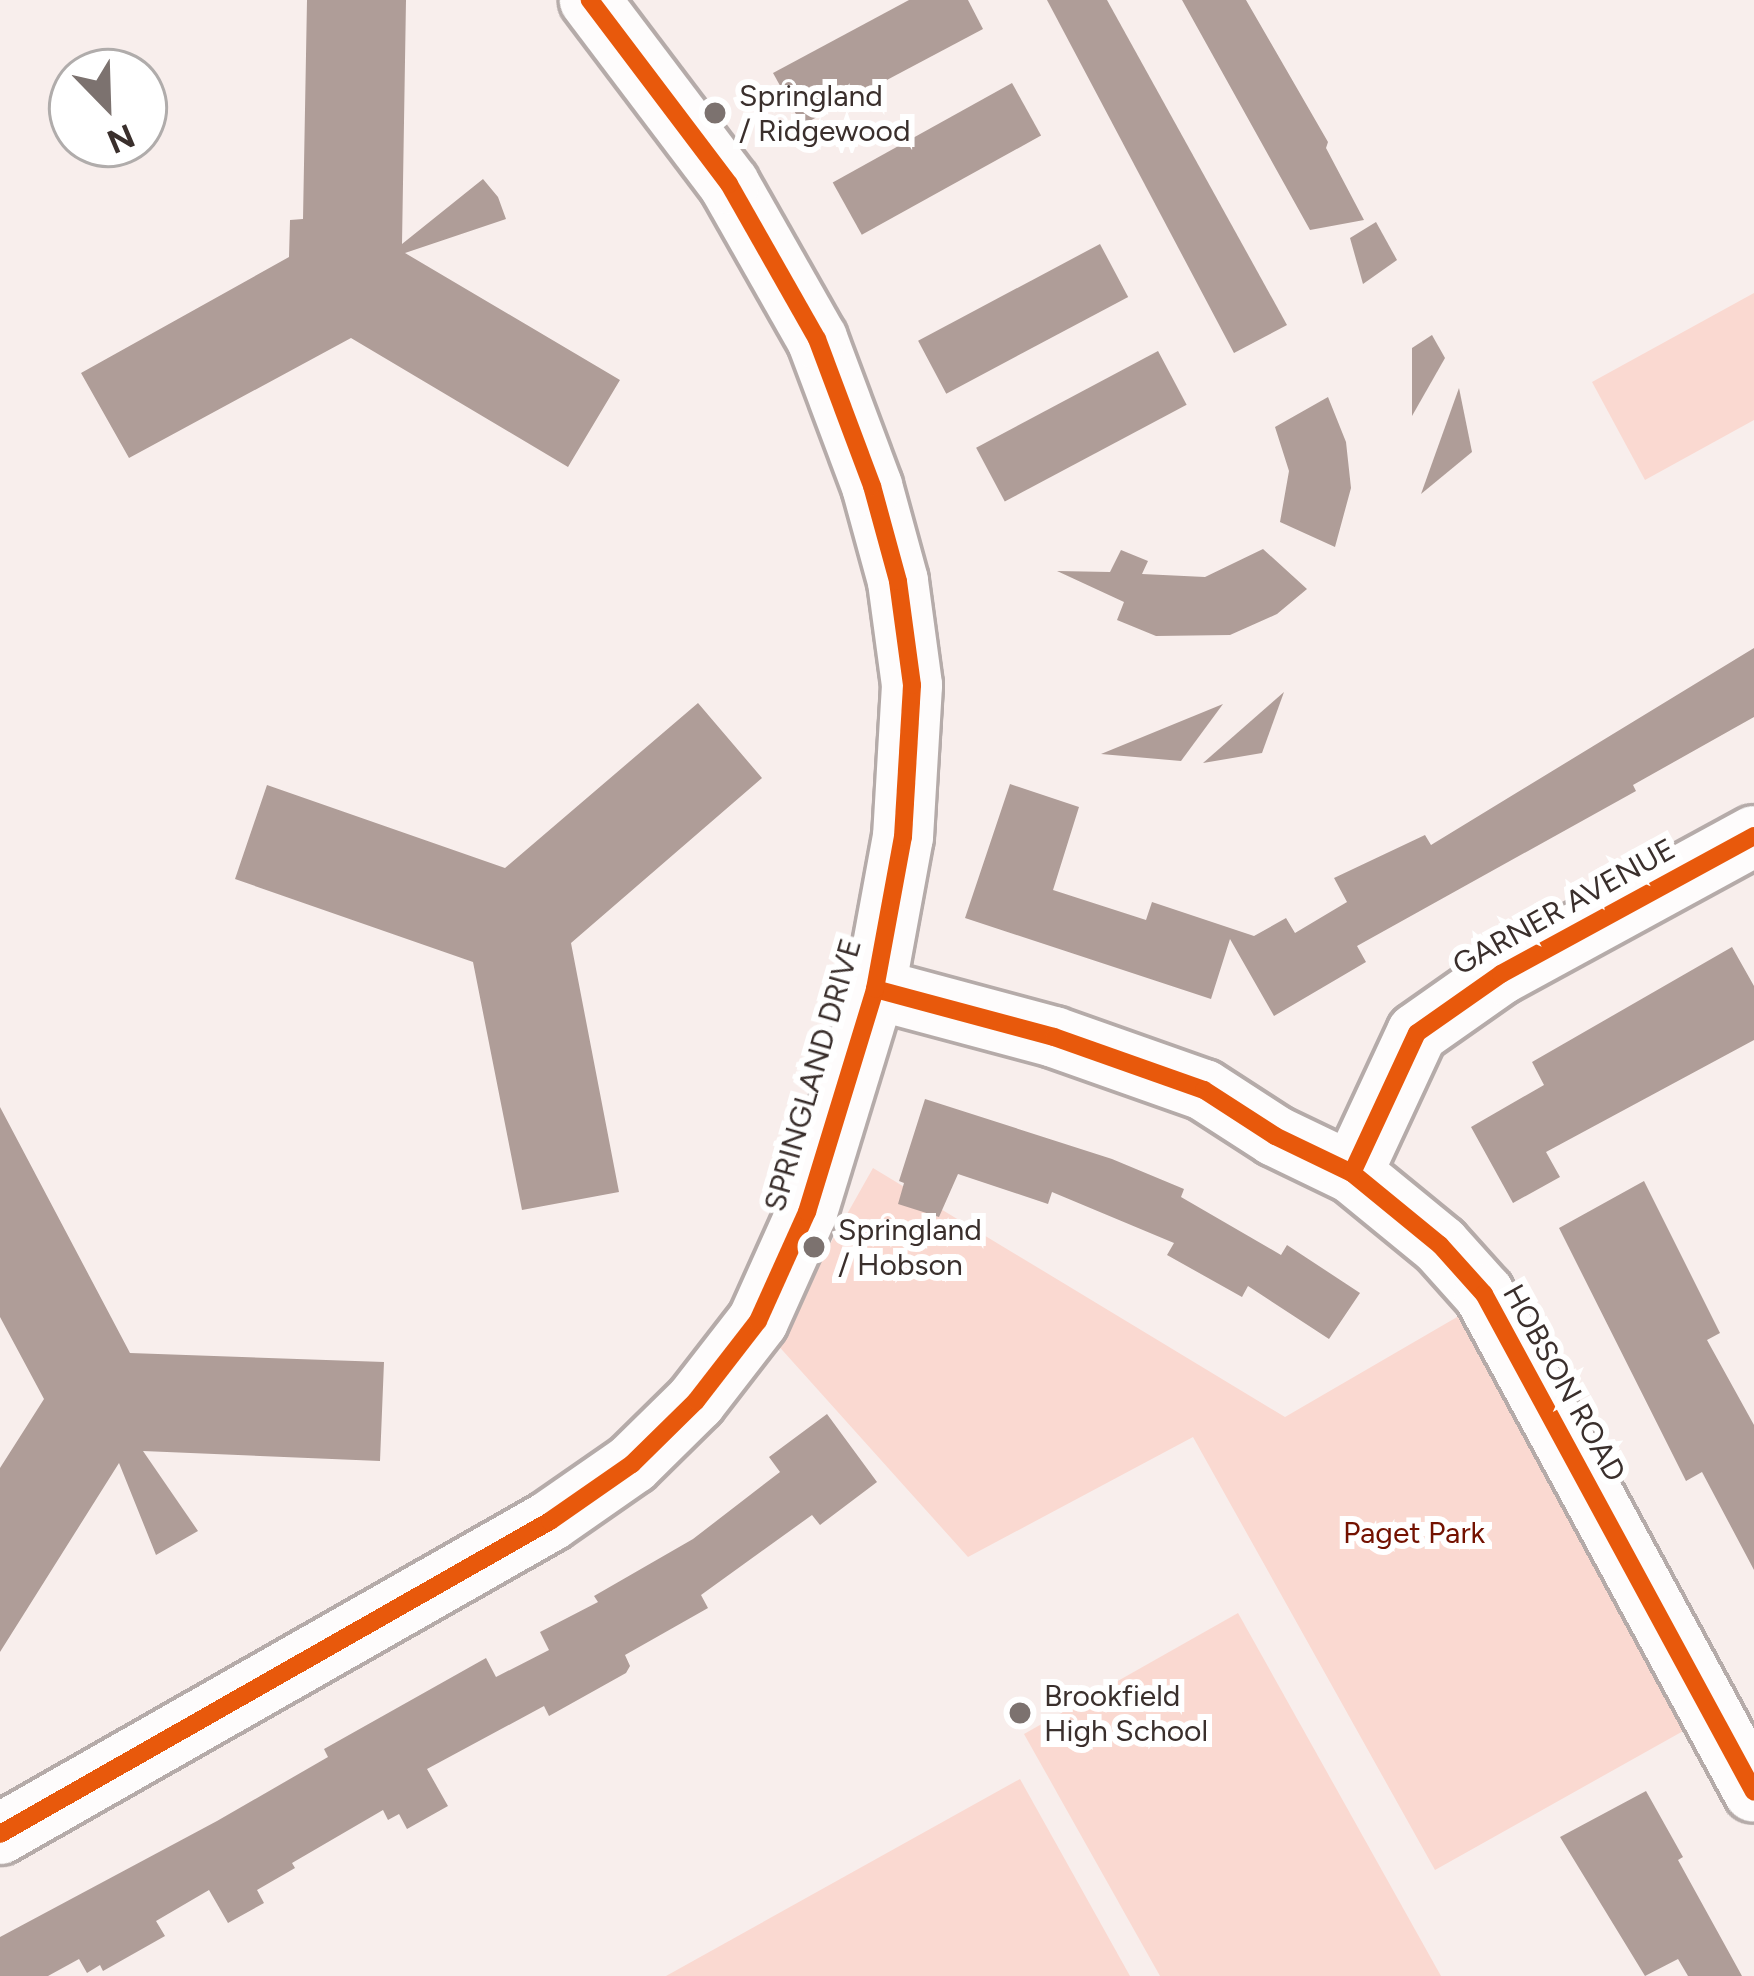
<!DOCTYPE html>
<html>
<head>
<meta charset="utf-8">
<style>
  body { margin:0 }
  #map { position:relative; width:1754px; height:1976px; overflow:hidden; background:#f8eeec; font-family:Figtree,sans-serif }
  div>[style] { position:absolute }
  .green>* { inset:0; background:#fad9d1 }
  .building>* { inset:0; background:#af9d98; transform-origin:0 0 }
  .roads { filter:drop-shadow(3px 0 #b5aba9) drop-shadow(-3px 0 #b5aba9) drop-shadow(0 3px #b5aba9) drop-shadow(0 -3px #b5aba9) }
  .minor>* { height:60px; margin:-30px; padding:0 30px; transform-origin:30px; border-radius:30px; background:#fefcfc }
  .cycleway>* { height:18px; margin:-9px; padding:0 9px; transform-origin:9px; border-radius:9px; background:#e8590c }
  .dots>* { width:33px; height:33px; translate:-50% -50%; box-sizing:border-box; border:6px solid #fff; border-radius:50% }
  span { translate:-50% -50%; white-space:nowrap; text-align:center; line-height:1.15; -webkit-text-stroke:12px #fff; paint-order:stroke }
  .poi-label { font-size:30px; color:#3a2f2c }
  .left { translate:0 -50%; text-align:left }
  .street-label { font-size:30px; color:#3a2f2c }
  .park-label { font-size:30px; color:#731100 }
  .north { position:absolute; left:48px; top:48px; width:120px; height:120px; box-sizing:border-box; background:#fff; border:3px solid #b0acab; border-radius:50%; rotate:157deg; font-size:33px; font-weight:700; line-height:48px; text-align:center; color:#3a2f2c }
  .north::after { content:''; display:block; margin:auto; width:42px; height:54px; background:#7c726f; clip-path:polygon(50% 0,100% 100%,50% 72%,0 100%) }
</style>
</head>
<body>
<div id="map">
  <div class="green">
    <div style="clip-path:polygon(1754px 293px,1754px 420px,1645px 480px,1592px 382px)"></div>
    <div style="clip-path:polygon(873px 1168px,1285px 1417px,1464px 1313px,1685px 1730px,1435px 1870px,1193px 1437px,968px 1557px,775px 1342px)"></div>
    <div style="clip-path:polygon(1238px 1613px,1441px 1976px,1160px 1976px,1024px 1734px)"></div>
    <div style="clip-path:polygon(1020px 1779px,1130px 1976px,666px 1976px)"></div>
  </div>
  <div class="building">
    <div style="clip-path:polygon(307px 0,406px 0,402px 244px,483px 179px,498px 197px,506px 219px,405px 253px,620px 380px,568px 467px,351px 338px,129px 458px,81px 373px,289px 257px,290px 220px,303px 219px)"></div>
    <div style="clip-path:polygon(909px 0,968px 0,983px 29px,802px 125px,773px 73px)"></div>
    <div style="clip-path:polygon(1047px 0,1107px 0,1287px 325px,1234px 353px)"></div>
    <div style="clip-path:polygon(1182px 0,1246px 0,1328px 142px,1326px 148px,1364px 220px,1310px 230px)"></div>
    <div style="left:1012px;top:83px;width:60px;height:205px;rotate:61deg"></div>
    <div style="clip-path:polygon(1376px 222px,1397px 260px,1363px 284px,1350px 238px)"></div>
    <div style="left:1100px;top:244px;width:60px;height:206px;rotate:62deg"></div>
    <div style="clip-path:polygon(1432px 335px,1445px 358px,1412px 416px,1412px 348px)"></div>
    <div style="left:1158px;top:351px;width:61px;height:206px;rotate:62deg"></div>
    <div style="clip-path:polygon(1459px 388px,1472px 452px,1421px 494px)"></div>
    <div style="clip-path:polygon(1328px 397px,1346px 442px,1351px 488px,1335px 547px,1280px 522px,1289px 471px,1275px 427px)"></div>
    <div style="clip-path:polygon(1263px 549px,1307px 589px,1277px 614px,1230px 635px,1156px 636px,1117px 620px,1124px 602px,1057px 571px,1110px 572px,1121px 550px,1148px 561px,1142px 574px,1205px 577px)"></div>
    <div style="clip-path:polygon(1754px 648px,1754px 717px,1633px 785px,1636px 791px,1357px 946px,1366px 962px,1274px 1016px,1230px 939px,1211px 999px,965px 918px,1010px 784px,1079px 807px,1053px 890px,1146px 920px,1152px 902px,1254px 936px,1286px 918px,1295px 933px,1347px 902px,1334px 878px,1425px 835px,1431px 845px)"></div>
    <div style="clip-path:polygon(1284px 692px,1262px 753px,1203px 763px)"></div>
    <div style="clip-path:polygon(698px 703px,762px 778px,571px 943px,619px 1192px,522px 1210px,473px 962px,235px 879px,267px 785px,505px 868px)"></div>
    <div style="clip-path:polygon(1223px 704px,1181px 761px,1101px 754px)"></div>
    <div style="clip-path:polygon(1732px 947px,1754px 986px,1754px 1040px,1546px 1152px,1560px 1177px,1513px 1203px,1471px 1127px,1544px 1085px,1532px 1062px)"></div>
    <div style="clip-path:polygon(925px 1099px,1112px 1159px,1184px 1189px,1181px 1197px,1281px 1255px,1287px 1245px,1360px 1293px,1329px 1339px,1248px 1286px,1242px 1297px,1167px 1255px,1174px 1243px,1052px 1192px,1048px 1204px,958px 1174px,939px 1217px,898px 1204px,904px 1183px,899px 1181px)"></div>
    <div style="clip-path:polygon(0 1107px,130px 1353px,384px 1362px,380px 1461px,143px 1451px,198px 1531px,156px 1555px,119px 1463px,0 1652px,0 1468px,44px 1399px,0 1317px)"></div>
    <div style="clip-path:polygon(1644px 1181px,1720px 1333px,1707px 1340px,1754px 1425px,1754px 1570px,1702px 1472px,1686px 1481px,1559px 1228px)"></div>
    <div style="clip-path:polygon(827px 1414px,877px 1482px,820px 1525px,812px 1515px,701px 1595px,708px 1608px,625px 1655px,630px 1666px,626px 1673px,549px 1716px,544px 1706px,427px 1769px,448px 1806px,407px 1829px,399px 1814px,388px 1820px,383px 1810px,292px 1863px,295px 1868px,257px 1890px,264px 1903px,228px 1923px,209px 1890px,156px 1921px,165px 1936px,103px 1971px,100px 1965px,87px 1973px,79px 1959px,48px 1976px,0 1976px,0 1937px,217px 1821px,328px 1757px,324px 1749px,486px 1658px,496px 1677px,549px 1650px,540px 1632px,598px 1602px,594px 1596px,693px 1539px,780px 1472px,769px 1457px)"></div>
    <div style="clip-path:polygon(1646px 1791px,1683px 1857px,1678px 1860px,1742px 1976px,1688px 1976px,1678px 1959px,1645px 1976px,1560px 1837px)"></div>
  </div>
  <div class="roads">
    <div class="minor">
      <div style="left:875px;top:989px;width:185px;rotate:15deg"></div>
      <div style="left:1054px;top:1037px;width:159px;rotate:19.5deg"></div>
      <div style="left:1204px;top:1090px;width:85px;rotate:32.9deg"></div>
      <div style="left:1275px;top:1136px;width:85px;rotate:25.7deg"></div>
      <div style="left:1352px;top:1173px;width:114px;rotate:39.3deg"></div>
      <div style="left:1440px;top:1245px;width:66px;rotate:48.1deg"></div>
      <div style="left:1484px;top:1294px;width:566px;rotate:61.53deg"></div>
      <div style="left:1352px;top:1173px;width:154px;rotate:-65.1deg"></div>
      <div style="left:1417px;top:1033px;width:103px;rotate:-35.1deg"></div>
      <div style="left:1501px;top:974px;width:288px;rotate:-28.6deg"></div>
      <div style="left:0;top:1834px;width:633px;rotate:-29.64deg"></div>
      <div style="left:550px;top:1521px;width:100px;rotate:-34.8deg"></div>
      <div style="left:632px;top:1464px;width:90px;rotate:-44.5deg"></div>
      <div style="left:696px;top:1401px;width:101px;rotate:-52.2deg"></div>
      <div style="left:758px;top:1321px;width:120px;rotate:-65.8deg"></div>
      <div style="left:807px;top:1212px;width:233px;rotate:-73deg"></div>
      <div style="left:875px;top:989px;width:155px;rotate:-79.6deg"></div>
      <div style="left:903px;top:837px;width:152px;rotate:-86.6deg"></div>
      <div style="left:912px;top:685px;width:105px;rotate:-97.7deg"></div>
      <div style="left:898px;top:581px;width:98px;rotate:-105.3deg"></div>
      <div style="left:872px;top:486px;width:157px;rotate:-110.5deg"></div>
      <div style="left:817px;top:339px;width:178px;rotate:-119.6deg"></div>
      <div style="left:729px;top:184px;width:231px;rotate:-127.1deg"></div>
    </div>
  </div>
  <div class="cycleway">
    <div style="left:875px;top:989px;width:185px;rotate:15deg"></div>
    <div style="left:1054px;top:1037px;width:159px;rotate:19.5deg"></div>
    <div style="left:1204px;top:1090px;width:85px;rotate:32.9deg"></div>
    <div style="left:1275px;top:1136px;width:85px;rotate:25.7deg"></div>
    <div style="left:1352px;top:1173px;width:114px;rotate:39.3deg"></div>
    <div style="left:1440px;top:1245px;width:66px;rotate:48.1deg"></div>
    <div style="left:1484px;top:1294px;width:566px;rotate:61.53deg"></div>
    <div style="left:1352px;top:1173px;width:154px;rotate:-65.1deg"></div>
    <div style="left:1417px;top:1033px;width:103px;rotate:-35.1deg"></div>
    <div style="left:1501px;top:974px;width:288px;rotate:-28.6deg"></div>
    <div style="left:0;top:1834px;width:633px;rotate:-29.64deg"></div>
    <div style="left:550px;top:1521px;width:100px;rotate:-34.8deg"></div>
    <div style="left:632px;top:1464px;width:90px;rotate:-44.5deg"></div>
    <div style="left:696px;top:1401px;width:101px;rotate:-52.2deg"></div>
    <div style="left:758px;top:1321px;width:120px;rotate:-65.8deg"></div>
    <div style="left:807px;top:1212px;width:233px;rotate:-73deg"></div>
    <div style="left:875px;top:989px;width:155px;rotate:-79.6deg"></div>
    <div style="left:903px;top:837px;width:152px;rotate:-86.6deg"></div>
    <div style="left:912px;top:685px;width:105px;rotate:-97.7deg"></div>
    <div style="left:898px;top:581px;width:98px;rotate:-105.3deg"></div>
    <div style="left:872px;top:486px;width:157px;rotate:-110.5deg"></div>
    <div style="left:817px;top:339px;width:178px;rotate:-119.6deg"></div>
    <div style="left:729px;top:184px;width:231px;rotate:-127.1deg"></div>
  </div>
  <div class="dots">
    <div style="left:715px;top:113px;background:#7c726f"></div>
    <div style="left:814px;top:1247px;background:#7c726f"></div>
    <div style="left:1020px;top:1713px;background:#7c726f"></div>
  </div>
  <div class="poi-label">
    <span class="left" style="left:739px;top:113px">Springland<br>/ Ridgewood</span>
    <span class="left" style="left:838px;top:1247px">Springland<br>/ Hobson</span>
    <span class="left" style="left:1044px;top:1713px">Brookfield<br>High School</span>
  </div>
  <div class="street-label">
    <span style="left:1564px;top:907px;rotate:-29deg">GARNER AVENUE</span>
    <span style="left:813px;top:1075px;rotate:-74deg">SPRINGLAND DRIVE</span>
    <span style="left:1564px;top:1383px;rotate:61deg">HOBSON ROAD</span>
  </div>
  <div class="park-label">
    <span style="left:1414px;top:1533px">Paget Park</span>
  </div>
  <div class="north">N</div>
</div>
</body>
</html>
